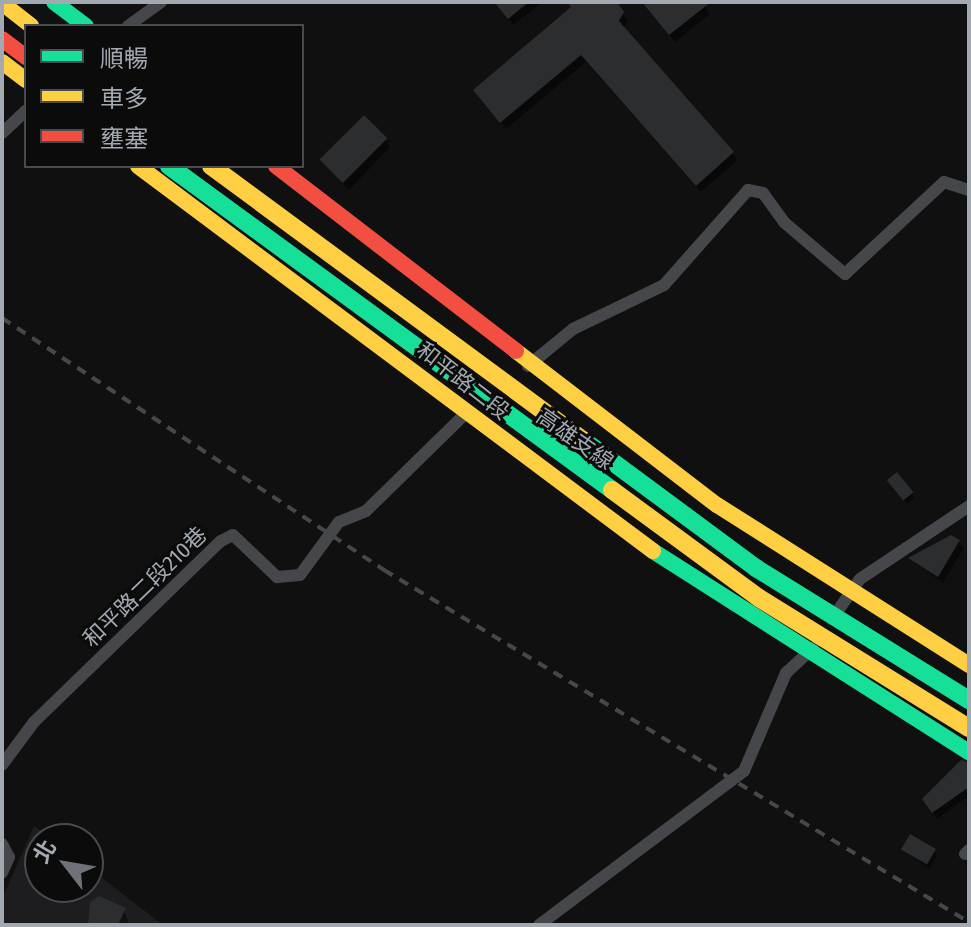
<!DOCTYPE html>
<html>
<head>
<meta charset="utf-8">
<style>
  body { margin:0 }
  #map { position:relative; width:971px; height:927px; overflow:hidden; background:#101011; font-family:"Fira Sans Condensed","Noto Sans TC",sans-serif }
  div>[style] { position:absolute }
  .built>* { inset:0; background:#1d1d1f }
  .shadow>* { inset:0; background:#0007 }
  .building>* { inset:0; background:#2c2d2e; transform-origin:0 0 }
  .street>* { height:12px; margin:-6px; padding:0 6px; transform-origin:6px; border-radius:6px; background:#45474a }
  .fast>* { height:16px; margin:-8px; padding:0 8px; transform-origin:8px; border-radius:8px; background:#16e098 }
  .slow>* { height:16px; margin:-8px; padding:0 8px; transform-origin:8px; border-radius:8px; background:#ffcf43 }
  .jam>* { height:16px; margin:-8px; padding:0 8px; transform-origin:8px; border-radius:8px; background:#f24e42 }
  .rail>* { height:4px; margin-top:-2px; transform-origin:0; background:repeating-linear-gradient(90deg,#464749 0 10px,transparent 0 18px) }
  .fast-bridge>* { height:18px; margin:-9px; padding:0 9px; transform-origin:9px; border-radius:9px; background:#16e098 }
  .slow-bridge>* { height:18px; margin:-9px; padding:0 9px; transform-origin:9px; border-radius:9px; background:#ffcf43 }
  span { translate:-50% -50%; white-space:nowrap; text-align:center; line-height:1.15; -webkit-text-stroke:6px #0b0b0c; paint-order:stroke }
  .street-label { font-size:22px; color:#a2a9b1 }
  .frame { position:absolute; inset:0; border:4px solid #a2a9b1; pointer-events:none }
  .legend { position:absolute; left:24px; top:24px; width:280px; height:144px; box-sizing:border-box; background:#0b0b0c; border:2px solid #474a4e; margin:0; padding:10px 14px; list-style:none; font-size:24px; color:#a2a9b1 }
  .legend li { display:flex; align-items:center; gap:16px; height:40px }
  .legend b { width:40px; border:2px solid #474a4e }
  .north { position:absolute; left:24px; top:823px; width:80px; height:80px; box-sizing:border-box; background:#0b0b0c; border:2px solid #474a4e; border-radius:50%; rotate:301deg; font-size:22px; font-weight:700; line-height:32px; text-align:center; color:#a2a9b1 }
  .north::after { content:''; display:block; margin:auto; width:28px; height:36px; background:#6f7379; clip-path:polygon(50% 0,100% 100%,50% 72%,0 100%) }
</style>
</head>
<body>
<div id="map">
  <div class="built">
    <div style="clip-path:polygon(34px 826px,52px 839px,40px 839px,40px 887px,88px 887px,88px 867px,163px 925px,2px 925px,2px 899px)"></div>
  </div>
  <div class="shadow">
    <div style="clip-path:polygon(497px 2px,543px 2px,513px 25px)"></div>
    <div style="clip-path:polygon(567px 2px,614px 2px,628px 21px,623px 29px,733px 153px,737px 161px,701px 192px,586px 62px,506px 129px,480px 98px,572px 8px)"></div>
    <div style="clip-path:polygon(643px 2px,702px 2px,710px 14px,675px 42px)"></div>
    <div style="clip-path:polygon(386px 139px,390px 147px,349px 190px,323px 161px)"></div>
    <div style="clip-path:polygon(892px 486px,912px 493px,914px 498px,907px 504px)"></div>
    <div style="clip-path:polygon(958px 541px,963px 549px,943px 583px,910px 558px)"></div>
    <div style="clip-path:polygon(969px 765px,969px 796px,937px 819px,928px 806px)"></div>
    <div style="clip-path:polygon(903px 849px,934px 851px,937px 855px,929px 869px)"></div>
    <div style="clip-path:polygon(124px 909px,129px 925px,91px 925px)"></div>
  </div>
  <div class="building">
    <div style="clip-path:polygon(494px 2px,529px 2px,508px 19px)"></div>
    <div style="clip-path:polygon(567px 2px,617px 2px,624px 12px,619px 21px,734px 152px,696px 186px,581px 55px,500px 123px,473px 90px,571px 7px)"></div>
    <div style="clip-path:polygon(642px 2px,711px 2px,669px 35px)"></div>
    <div style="left:364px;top:115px;width:33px;height:63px;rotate:45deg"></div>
    <div style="left:897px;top:472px;width:26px;height:13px;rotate:51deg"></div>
    <div style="clip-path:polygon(951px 535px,960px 540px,938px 577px,908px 558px)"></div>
    <div style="clip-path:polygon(961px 760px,969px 763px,969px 787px,932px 813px,922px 799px)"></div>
    <div style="left:910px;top:834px;width:30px;height:18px;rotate:30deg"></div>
    <div style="clip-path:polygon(99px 896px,126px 908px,118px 925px,88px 925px,90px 902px)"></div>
  </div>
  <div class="street">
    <div style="left:128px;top:26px;width:41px;rotate:-36deg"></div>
    <div style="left:2px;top:133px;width:33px;rotate:-43deg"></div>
    <div style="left:528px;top:366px;width:58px;rotate:-39.4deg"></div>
    <div style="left:573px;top:329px;width:101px;rotate:-25.8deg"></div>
    <div style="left:664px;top:285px;width:127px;rotate:-48.5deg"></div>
    <div style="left:748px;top:190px;width:15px;rotate:11deg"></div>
    <div style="left:763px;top:193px;width:37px;rotate:54deg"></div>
    <div style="left:785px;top:223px;width:79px;rotate:40.4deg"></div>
    <div style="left:845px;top:274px;width:135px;rotate:-42.9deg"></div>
    <div style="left:944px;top:182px;width:26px;rotate:18deg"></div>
    <div style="left:832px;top:619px;width:49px;rotate:-55deg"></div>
    <div style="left:860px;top:579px;width:131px;rotate:-33.8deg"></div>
    <div style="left:2px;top:765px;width:54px;rotate:-53.3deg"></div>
    <div style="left:34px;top:722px;width:260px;rotate:-44.1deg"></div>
    <div style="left:221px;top:541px;width:13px;rotate:-27deg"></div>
    <div style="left:233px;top:535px;width:61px;rotate:43.7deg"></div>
    <div style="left:277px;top:577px;width:23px;rotate:-5deg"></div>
    <div style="left:300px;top:575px;width:66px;rotate:-53.7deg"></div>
    <div style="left:339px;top:522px;width:29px;rotate:-22deg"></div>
    <div style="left:366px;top:511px;width:139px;rotate:-44.4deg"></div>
    <div style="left:2px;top:844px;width:15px;rotate:62deg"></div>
    <div style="left:9px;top:857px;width:17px;rotate:114deg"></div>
    <div style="left:965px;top:854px;width:6px;rotate:-45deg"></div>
    <div style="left:539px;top:925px;width:256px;rotate:-36.9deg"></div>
    <div style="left:744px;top:771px;width:107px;rotate:-66.8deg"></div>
    <div style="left:786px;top:673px;width:37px;rotate:-43deg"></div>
  </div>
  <div class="fast">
    <div style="left:54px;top:2px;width:40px;rotate:37deg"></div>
    <div style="left:653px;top:551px;width:375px;rotate:32.5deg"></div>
  </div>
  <div class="slow">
    <div style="left:2px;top:3px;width:37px;rotate:38deg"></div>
    <div style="left:2px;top:62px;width:30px;rotate:37deg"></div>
    <div style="left:138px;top:166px;width:643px;rotate:36.78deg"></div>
    <div style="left:516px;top:351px;width:253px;rotate:37.5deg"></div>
    <div style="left:717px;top:505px;width:299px;rotate:32.4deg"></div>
  </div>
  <div class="jam">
    <div style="left:2px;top:39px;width:30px;rotate:37deg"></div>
    <div style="left:276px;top:166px;width:303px;rotate:37.6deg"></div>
  </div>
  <div class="rail">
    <div style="left:2px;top:318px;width:458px;rotate:33.4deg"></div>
    <div style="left:384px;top:570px;width:683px;rotate:31.04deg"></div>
  </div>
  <div class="fast-bridge">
    <div style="left:169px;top:166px;width:549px;rotate:36.18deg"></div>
    <div style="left:583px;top:440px;width:215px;rotate:36.5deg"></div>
    <div style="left:756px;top:568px;width:251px;rotate:31.8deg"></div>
  </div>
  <div class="slow-bridge">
    <div style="left:211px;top:166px;width:462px;rotate:36.4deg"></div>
    <div style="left:612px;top:490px;width:182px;rotate:36.3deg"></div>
    <div style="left:759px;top:598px;width:247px;rotate:31.8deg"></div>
  </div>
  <div class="street-label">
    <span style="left:463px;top:381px;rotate:38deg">和平路二段</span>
    <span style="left:575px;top:439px;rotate:35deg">高雄支線</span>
    <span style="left:145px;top:587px;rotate:-44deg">和平路二段210巷</span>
  </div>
  <div class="frame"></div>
  <ul class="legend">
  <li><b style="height:10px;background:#16e098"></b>順暢</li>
  <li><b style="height:10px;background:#ffcf43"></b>車多</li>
  <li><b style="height:10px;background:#f24e42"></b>壅塞</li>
  </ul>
  <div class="north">北</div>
</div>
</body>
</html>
